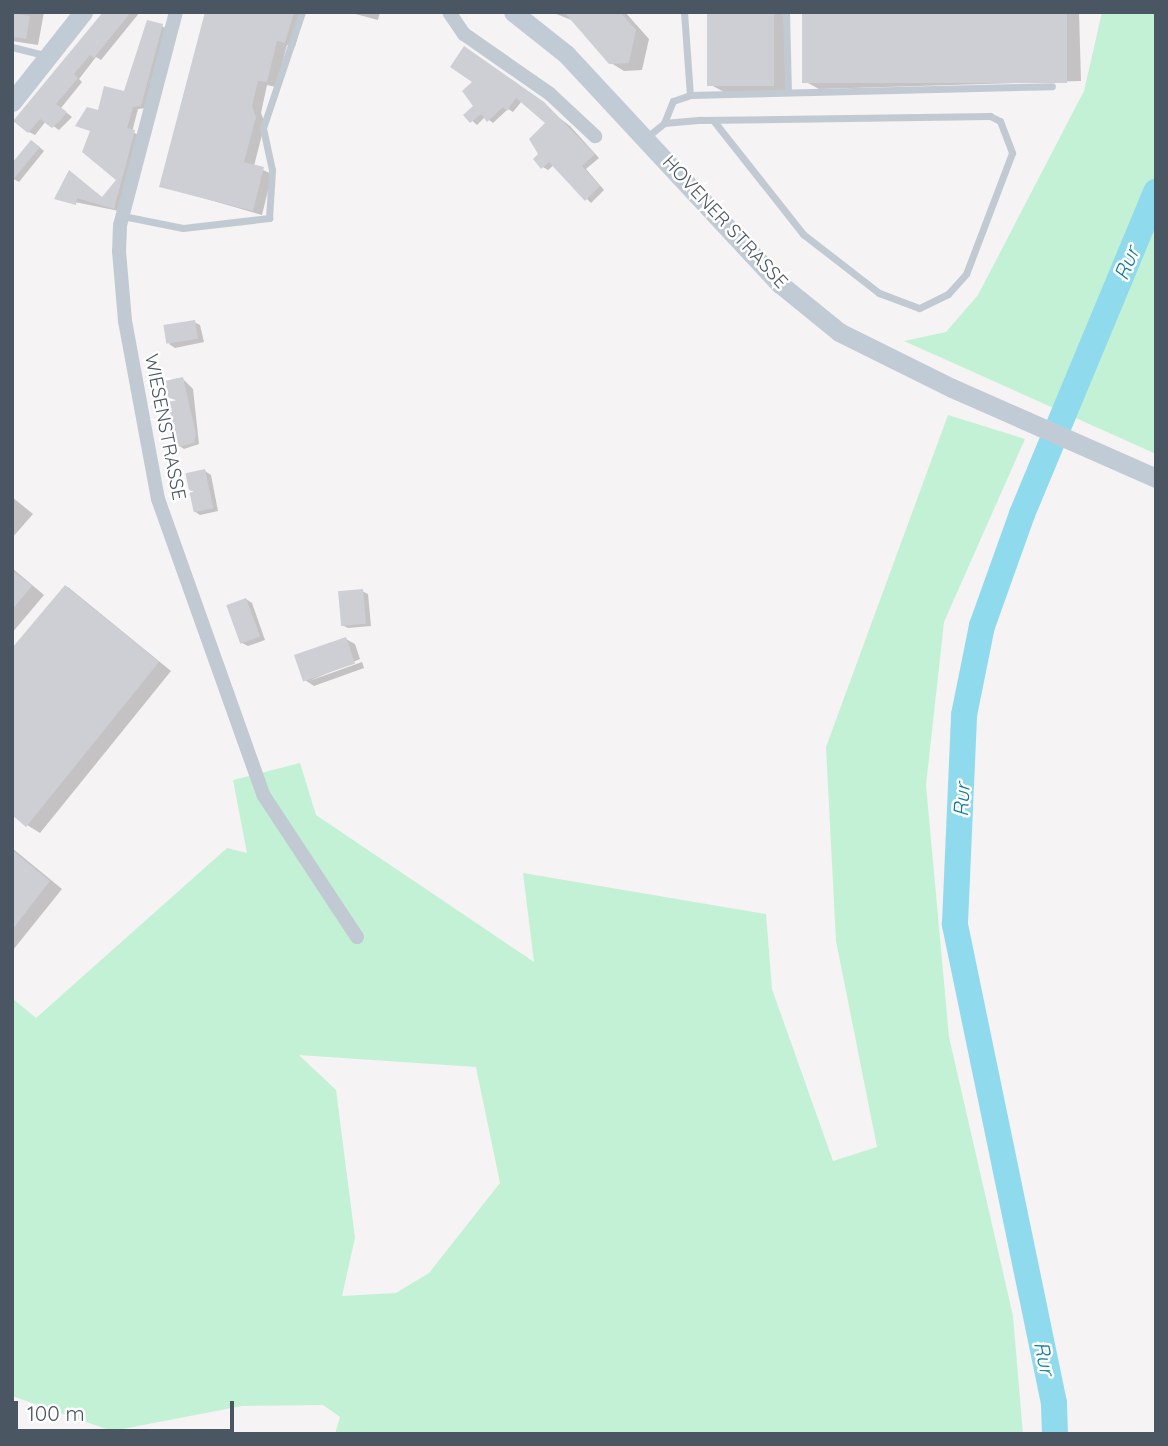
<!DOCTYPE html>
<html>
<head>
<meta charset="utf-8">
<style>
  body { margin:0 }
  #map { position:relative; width:1168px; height:1446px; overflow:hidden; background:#f5f3f3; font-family:Quicksand,sans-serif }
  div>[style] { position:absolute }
  .green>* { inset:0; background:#c3f1d5 }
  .shadow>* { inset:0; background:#0003 }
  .river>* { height:26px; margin:-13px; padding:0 13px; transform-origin:13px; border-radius:13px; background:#90daee }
  .building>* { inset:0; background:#cdcfd5; transform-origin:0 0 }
  .lane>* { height:7px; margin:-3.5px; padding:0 3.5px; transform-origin:3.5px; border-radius:3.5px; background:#c1cad2 }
  .street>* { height:14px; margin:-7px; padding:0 7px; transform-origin:7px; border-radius:7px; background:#c1cad2 }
  .secondary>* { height:19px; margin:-9.5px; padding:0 9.5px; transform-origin:9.5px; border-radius:9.5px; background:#c1cbd6 }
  span { translate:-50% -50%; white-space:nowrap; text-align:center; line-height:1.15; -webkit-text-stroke:5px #fff; paint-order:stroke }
  .street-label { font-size:19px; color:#4a5661 }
  .water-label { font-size:21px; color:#0c7c9b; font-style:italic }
  .frame { position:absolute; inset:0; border:14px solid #4a5661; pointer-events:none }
  .scale { position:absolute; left:14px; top:1401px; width:220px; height:32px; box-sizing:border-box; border:4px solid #4a5661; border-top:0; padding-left:9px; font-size:21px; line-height:24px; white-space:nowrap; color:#4a5661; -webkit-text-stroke:5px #fff; paint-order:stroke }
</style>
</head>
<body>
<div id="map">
  <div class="green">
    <div style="clip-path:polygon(1102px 12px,1156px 12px,1156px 454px,904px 341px,946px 332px,978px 295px,1084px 91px)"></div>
    <div style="clip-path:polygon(evenodd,948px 415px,1025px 439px,944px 622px,926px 785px,949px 1037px,1013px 1316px,1023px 1434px,335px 1434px,340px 1417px,323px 1405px,242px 1406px,112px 1431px,12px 1396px,12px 998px,36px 1018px,227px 848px,247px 853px,233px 780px,300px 763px,316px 815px,534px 962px,523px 873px,766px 914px,772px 989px,833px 1161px,877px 1147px,836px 941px,826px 747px,948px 415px,299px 1055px,476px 1067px,500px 1183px,429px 1273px,396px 1293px,342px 1296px,355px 1238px,336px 1090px,299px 1055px)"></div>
  </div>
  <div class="shadow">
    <div style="clip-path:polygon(12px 12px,44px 12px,38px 45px,12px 41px)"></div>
    <div style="clip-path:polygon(105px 12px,140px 12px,101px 60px,96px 57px,79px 79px,82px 82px,61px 108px,72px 117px,59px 130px,46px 121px,35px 135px,29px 132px,16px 121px)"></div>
    <div style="clip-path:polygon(207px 12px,304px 12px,295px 47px,287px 45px,276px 87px,267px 85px,261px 113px,265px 123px,254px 166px,272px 174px,262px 215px,161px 186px)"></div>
    <div style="clip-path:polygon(348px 12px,380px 12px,378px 20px)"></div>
    <div style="clip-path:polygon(551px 12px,625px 12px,649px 39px,642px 70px,624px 71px,611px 63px,574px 21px)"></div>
    <div style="clip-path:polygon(707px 12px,787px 12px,789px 91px,724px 92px,711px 85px)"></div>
    <div style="clip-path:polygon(804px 12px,1079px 12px,1081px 81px,819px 89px,806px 82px)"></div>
    <div style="clip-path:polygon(162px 26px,167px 29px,146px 108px,138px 109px,132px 132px,139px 135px,119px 211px,60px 199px,70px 173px,103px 199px,118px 180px,99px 112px,126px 93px)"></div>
    <div style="clip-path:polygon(470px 51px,570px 126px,599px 158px,586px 169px,604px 190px,591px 203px,554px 165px,548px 170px,543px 167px,540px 155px,548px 123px,522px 101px,513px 112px,508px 109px,493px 123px,485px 117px,477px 125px,466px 115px,476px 106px)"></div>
    <div style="clip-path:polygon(37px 145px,44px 151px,19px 182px,12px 178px)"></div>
    <div style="clip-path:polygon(194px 322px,200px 325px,204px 342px,175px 348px,169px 344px)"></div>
    <div style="clip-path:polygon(183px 379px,193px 389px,199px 444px,184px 449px,178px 445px)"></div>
    <div style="clip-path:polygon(205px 471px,211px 475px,218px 511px,200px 515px,194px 511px)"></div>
    <div style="clip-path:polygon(12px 497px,33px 514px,12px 538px)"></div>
    <div style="clip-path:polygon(12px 568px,44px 595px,12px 633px)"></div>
    <div style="clip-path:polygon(68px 587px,171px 671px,40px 833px,27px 825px,12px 654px)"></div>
    <div style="clip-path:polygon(362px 591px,368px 594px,371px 626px,348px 628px,342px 625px)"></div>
    <div style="clip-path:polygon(246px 599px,252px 603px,265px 640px,248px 646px,242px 643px)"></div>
    <div style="clip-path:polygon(346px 639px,355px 644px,360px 659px,309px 681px,362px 662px,364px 668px,314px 686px,305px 680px)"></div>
    <div style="clip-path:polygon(12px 848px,62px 889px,13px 950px,12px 950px)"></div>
  </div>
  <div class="river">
    <div style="left:1055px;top:1434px;width:31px;rotate:-92deg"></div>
    <div style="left:1054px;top:1403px;width:490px;rotate:-101.7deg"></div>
    <div style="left:955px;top:923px;width:208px;rotate:-87.5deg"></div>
    <div style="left:964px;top:715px;width:91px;rotate:-78.6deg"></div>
    <div style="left:982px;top:626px;width:119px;rotate:-70.3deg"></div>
    <div style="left:1022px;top:514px;width:349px;rotate:-67.4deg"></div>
  </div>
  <div class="building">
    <div style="clip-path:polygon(103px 12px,131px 12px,94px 58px,90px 55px,74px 74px,78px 78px,56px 104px,67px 112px,60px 121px,52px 128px,40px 119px,28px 133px,13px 121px)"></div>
    <div style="clip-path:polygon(205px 12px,294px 12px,285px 43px,277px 41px,267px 82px,258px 81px,252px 106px,256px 117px,244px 162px,264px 167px,253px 211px,159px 187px)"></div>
    <div style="clip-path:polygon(564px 12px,620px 12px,636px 30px,629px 63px,609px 64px)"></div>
    <div style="left:707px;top:12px;width:67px;height:74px"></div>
    <div style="left:802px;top:12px;width:265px;height:71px"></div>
    <div style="clip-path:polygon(12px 13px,30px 16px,26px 39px,12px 37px)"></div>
    <div style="clip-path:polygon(147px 20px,163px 24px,141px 106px,133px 107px,127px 128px,135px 130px,114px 209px,77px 198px,76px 205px,54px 199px,69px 170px,102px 197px,116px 180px,82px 152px,90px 131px,75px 126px,87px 107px,98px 110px,104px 86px,124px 91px)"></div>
    <div style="clip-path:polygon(464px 46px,544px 102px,595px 154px,582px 166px,600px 186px,585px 201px,549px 162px,541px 169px,533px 159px,538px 154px,529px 139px,545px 123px,516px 98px,507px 111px,503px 107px,487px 122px,481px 114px,470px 123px,463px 115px,473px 106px,462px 91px,472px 82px,450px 67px)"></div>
    <div style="clip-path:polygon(31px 140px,40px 147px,12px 181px,12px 163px)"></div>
    <div style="left:195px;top:320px;width:19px;height:32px;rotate:81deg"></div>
    <div style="clip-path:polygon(183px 377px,196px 434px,194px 443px,177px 447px,164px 381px)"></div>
    <div style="left:205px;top:469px;width:40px;height:20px;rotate:78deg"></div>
    <div style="clip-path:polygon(12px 570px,32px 586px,12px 610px)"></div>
    <div style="clip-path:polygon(65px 585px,159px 662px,26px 827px,12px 815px,12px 648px)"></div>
    <div style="left:363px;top:589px;width:35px;height:25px;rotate:85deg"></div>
    <div style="left:246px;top:598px;width:41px;height:21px;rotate:70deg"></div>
    <div style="left:346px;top:637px;width:28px;height:55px;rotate:71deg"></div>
    <div style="clip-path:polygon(12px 850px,50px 881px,12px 930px)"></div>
  </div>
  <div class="lane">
    <div style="left:684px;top:12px;width:83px;rotate:85.9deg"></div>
    <div style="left:786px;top:12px;width:80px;rotate:88.6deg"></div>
    <div style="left:12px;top:47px;width:33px;rotate:14deg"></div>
    <div style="left:664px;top:123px;width:24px;rotate:-68deg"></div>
    <div style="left:673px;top:101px;width:18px;rotate:-19deg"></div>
    <div style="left:690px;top:95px;width:362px;rotate:-1.4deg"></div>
    <div style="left:647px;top:137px;width:22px;rotate:-39deg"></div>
    <div style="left:664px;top:123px;width:37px;rotate:-5deg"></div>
    <div style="left:701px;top:120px;width:289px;rotate:-0.8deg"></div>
    <div style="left:990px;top:116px;width:11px;rotate:27deg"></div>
    <div style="left:1000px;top:121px;width:34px;rotate:69deg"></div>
    <div style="left:1012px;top:153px;width:129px;rotate:110.8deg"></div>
    <div style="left:966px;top:274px;width:27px;rotate:132deg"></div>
    <div style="left:948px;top:294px;width:32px;rotate:154deg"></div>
    <div style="left:919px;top:308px;width:43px;rotate:-159.4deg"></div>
    <div style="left:879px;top:293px;width:96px;rotate:-142.2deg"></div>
    <div style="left:803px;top:234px;width:145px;rotate:-128.3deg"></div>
    <div style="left:123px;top:216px;width:61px;rotate:11.3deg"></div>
    <div style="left:183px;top:228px;width:87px;rotate:-6.6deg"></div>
    <div style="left:269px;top:218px;width:48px;rotate:-86.4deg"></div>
    <div style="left:272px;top:170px;width:43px;rotate:-102.1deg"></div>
    <div style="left:263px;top:128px;width:122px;rotate:-71.4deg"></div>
  </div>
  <div class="street">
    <div style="left:176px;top:12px;width:220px;rotate:104.7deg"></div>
    <div style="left:120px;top:225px;width:26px;rotate:92deg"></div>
    <div style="left:119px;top:251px;width:70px;rotate:85.1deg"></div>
    <div style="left:125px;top:321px;width:181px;rotate:79.5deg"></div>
    <div style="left:158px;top:499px;width:315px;rotate:70.4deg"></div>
    <div style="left:264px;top:796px;width:169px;rotate:56.6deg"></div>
    <div style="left:449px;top:12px;width:27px;rotate:56deg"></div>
    <div style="left:464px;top:34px;width:105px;rotate:34.9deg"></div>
    <div style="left:550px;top:94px;width:62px;rotate:43deg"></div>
  </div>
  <div class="secondary">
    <div style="left:513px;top:12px;width:68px;rotate:38.4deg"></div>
    <div style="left:566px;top:54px;width:314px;rotate:47.1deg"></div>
    <div style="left:780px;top:284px;width:76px;rotate:39.1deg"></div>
    <div style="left:839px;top:332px;width:126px;rotate:26.4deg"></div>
    <div style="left:952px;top:388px;width:223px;rotate:23.8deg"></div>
    <div style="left:12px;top:102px;width:115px;rotate:-51.7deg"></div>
  </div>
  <div class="street-label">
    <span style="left:725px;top:222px;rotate:47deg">HOVENER STRASSE</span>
    <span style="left:165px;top:427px;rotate:79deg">WIESENSTRASSE</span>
  </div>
  <div class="water-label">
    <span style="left:1126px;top:263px;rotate:-67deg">Rur</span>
    <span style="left:961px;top:800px;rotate:-87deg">Rur</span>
    <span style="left:1045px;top:1358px;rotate:78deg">Rur</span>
  </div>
  <div class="frame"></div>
  <div class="scale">100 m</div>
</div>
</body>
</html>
